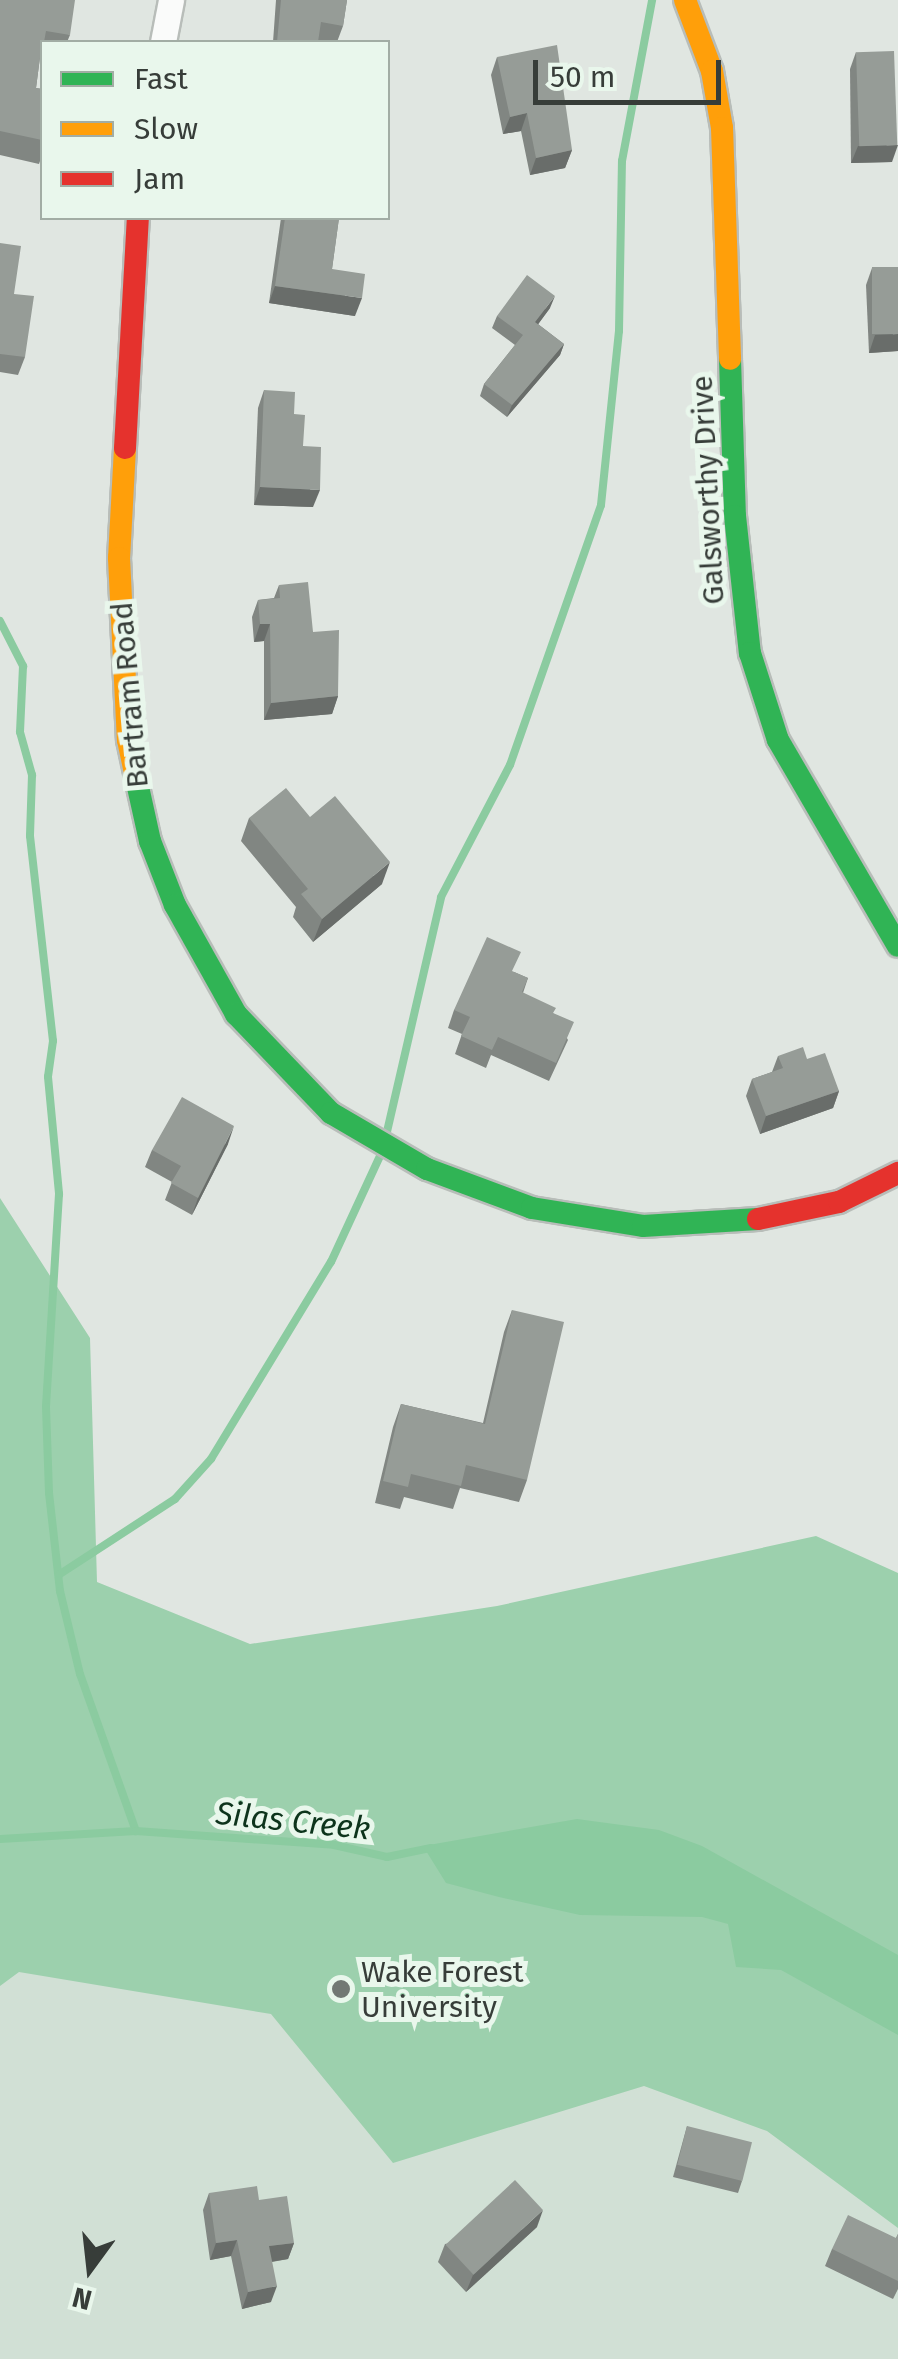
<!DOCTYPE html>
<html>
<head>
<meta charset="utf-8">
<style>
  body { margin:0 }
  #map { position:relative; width:898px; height:2359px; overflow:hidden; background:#e0e6e1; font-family:"Fira Sans",sans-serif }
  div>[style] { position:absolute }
  .built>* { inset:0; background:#d1e0d5 }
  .forest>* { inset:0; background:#9cd0ad }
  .water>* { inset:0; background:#8bcba0 }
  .stream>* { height:8px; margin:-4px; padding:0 4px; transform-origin:4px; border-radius:4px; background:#8bcba0 }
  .roads { filter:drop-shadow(2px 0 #b8bdb9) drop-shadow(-2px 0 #b8bdb9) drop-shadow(0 2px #b8bdb9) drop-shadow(0 -2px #b8bdb9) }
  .street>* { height:25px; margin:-12.5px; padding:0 12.5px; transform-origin:12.5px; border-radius:12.5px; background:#fafbfa }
  .fast>* { height:22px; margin:-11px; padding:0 11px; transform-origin:11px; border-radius:11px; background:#30b455 }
  .slow>* { height:22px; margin:-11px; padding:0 11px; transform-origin:11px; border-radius:11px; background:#ff9f0a }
  .jam>* { height:22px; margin:-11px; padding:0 11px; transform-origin:11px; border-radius:11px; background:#e5322d }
  .wall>* { inset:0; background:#818682 }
  .shaded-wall>* { inset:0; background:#696d6a }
  .building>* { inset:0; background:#969c97; transform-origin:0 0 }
  .dots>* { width:28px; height:28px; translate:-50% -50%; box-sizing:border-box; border:5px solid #e9f7ec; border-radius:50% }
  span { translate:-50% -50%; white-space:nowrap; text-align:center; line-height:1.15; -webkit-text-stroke:10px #e9f7ec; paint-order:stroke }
  .street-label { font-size:30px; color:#373d39 }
  .poi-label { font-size:30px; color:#373d39 }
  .left { translate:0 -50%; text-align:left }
  .water-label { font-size:32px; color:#0d341c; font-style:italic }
  .legend { position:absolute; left:40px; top:40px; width:350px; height:180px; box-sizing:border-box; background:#e9f7ec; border:2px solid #a2ada4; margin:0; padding:12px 18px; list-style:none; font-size:30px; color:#373d39 }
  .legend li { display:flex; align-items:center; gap:20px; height:50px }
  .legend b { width:50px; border:2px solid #a2ada4 }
  .north { position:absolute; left:40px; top:2219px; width:100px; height:100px; -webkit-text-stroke:8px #e9f7ec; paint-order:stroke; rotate:195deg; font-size:28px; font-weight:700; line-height:40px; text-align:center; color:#373d39 }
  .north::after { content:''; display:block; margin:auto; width:35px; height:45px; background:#373d39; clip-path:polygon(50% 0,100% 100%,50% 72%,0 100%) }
  .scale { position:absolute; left:533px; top:60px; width:188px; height:45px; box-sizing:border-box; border:5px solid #373d39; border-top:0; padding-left:12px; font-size:30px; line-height:35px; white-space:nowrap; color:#373d39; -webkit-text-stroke:8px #e9f7ec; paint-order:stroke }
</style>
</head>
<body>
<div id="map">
  <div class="built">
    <div style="clip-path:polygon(0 1722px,898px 2100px,898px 2359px,0 2359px)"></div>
  </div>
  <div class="forest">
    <div style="clip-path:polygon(0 1198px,90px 1338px,97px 1582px,250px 1644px,497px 1606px,816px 1536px,898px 1573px,898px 2228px,767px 2131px,644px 2086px,393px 2163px,271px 2014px,19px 1972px,0 1986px)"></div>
  </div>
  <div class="water">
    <div style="clip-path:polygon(577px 1819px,659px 1830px,702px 1846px,898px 1955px,898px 2035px,781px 1970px,736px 1967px,728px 1924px,702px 1917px,580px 1915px,499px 1897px,446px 1883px,423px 1846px)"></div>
  </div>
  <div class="stream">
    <div style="left:0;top:621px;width:51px;rotate:62.9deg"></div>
    <div style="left:23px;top:666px;width:66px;rotate:92.6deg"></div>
    <div style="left:20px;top:732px;width:45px;rotate:74.4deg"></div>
    <div style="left:32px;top:775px;width:61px;rotate:91.9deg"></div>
    <div style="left:30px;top:836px;width:206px;rotate:83.6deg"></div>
    <div style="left:53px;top:1041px;width:36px;rotate:98deg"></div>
    <div style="left:48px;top:1077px;width:118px;rotate:84.6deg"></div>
    <div style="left:59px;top:1194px;width:213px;rotate:93.5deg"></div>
    <div style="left:46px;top:1407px;width:86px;rotate:88deg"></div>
    <div style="left:49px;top:1493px;width:99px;rotate:83.6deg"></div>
    <div style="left:60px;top:1591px;width:85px;rotate:76.5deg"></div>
    <div style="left:80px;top:1674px;width:167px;rotate:70.4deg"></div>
    <div style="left:386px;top:1136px;width:245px;rotate:-77deg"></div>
    <div style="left:441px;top:897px;width:149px;rotate:-62.4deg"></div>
    <div style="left:510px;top:765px;width:275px;rotate:-70.7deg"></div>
    <div style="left:601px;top:505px;width:175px;rotate:-84.1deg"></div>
    <div style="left:619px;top:331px;width:170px;rotate:-89deg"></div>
    <div style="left:622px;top:161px;width:164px;rotate:-79.4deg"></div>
    <div style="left:60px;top:1574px;width:137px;rotate:-33.1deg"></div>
    <div style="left:175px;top:1499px;width:54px;rotate:-48deg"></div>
    <div style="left:211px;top:1459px;width:231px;rotate:-58.7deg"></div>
    <div style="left:331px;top:1262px;width:119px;rotate:-65.2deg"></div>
    <div style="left:0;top:1839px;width:136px;rotate:-3.4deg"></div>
    <div style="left:136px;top:1831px;width:198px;rotate:4deg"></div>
    <div style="left:334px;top:1845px;width:54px;rotate:12.8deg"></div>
    <div style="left:387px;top:1857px;width:45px;rotate:-11.6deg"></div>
  </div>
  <div class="roads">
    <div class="street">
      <div style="left:163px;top:42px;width:43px;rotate:-79.2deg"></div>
    </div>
    <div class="fast">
      <div style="left:730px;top:359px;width:157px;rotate:88.2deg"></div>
      <div style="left:735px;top:516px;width:138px;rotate:83.8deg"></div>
      <div style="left:750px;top:653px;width:91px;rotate:72.2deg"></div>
      <div style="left:778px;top:740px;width:238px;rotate:59.8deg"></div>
      <div style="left:136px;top:778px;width:65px;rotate:77.5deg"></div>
      <div style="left:150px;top:841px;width:69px;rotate:68.7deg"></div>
      <div style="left:175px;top:905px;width:125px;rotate:60.8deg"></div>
      <div style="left:236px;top:1014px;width:137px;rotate:46.2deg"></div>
      <div style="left:331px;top:1113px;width:111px;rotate:30.3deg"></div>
      <div style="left:427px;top:1169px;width:112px;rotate:20.4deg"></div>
      <div style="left:532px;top:1208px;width:112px;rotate:9.2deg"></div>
      <div style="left:643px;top:1226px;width:115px;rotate:-3.5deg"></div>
    </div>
    <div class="slow">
      <div style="left:685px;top:0;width:76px;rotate:69.2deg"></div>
      <div style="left:712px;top:71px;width:58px;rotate:80deg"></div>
      <div style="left:722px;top:128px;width:231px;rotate:88deg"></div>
      <div style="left:125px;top:448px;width:110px;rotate:93.1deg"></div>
      <div style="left:119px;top:558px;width:182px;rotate:87.2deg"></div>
      <div style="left:128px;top:740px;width:39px;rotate:78deg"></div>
    </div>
    <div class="jam">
      <div style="left:125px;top:448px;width:230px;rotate:-86.8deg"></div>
      <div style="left:758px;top:1219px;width:83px;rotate:-11.9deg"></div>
      <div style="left:839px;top:1202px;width:66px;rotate:-26.2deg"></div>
    </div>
  </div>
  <div class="wall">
    <div style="clip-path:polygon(0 0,70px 35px,67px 42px,42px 42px,36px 88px,42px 89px,42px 155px,39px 164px,0 155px)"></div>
    <div style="clip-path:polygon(276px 0,347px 0,343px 26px,337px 42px,318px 40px,318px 42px,273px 42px)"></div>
    <div style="clip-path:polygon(856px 52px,892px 162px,851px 163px,850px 69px)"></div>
    <div style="clip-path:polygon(497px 57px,572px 150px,565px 168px,530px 175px,521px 131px,503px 134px,491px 75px)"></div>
    <div style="clip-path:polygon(281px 218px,339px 218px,332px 269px,355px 316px,269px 303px)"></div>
    <div style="clip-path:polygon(0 243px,14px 294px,25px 357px,18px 375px,0 372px)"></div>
    <div style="clip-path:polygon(872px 268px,898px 351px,869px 353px,866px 285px)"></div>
    <div style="clip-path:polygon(550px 308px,538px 324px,564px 344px,560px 355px,507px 417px,480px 396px,484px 384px,515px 345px,492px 328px,497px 316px)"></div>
    <div style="clip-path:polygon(264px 390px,294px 414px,303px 446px,313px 507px,254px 505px,258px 408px)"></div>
    <div style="clip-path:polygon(279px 585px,313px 632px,338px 696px,332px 714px,264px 720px,264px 641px,254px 642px,252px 617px,258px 600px,274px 598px)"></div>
    <div style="clip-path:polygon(310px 817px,382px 884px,313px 942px,293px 917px,296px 907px,241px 841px,249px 818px)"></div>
    <div style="clip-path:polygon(514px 972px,528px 978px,523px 993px,554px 1014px,568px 1040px,549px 1081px,491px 1055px,486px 1068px,455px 1054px,462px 1034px,448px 1028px,454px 1010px)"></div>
    <div style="clip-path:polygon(778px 1056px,807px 1059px,839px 1091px,833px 1108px,760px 1134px,746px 1096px,752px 1079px,772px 1072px)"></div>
    <div style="clip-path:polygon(228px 1144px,192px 1215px,165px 1200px,172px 1182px,145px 1167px,152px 1150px)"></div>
    <div style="clip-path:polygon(512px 1310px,527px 1480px,519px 1502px,460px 1488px,453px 1509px,404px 1497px,400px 1509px,375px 1503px,393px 1427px,401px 1404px,483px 1423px,504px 1332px)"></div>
    <div style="clip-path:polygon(687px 2126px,742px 2181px,738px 2193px,673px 2177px)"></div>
    <div style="clip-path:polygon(209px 2193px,294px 2243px,288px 2259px,272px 2262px,271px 2302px,242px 2309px,231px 2256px,210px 2260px,203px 2210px)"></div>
    <div style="clip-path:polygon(537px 2227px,466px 2292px,438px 2262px,445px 2244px)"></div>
    <div style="clip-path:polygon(898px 2234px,898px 2289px,893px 2299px,825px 2266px,832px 2249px,896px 2238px)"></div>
  </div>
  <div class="shaded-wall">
    <div style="clip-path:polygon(527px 113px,521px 131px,503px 134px,510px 117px)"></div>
    <div style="clip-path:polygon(898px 145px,892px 162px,851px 163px,858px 146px)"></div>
    <div style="clip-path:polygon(572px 150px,565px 168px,530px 175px,536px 158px)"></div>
    <div style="clip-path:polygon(275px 286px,362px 298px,355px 316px,269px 303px)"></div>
    <div style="clip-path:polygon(555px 296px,550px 308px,531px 334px,535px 322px)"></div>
    <div style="clip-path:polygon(898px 334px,898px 351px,869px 353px,875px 335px)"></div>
    <div style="clip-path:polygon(564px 344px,560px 355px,507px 417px,512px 405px)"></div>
    <div style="clip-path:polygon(260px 487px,320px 490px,313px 507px,254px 505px)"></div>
    <div style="clip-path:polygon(260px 624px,270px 624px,264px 641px,254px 642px)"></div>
    <div style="clip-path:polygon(338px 696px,332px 714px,264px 720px,271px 703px)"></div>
    <div style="clip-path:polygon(390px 862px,382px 884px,313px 942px,322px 919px)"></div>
    <div style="clip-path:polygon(839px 1091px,833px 1108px,760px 1134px,766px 1116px)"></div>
    <div style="clip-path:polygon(234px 1126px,228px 1144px,192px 1215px,198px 1198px)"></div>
    <div style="clip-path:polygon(543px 2210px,537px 2227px,466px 2292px,473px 2275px)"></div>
    <div style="clip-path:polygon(237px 2240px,231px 2256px,210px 2260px,216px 2243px)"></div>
    <div style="clip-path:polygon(294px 2243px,288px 2259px,263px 2263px,269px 2246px)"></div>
    <div style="clip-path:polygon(277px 2286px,271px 2302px,242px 2309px,248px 2292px)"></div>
  </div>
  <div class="building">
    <div style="clip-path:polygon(0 0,75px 0,70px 35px,46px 31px,44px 42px,42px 42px,36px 88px,42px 89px,42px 140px,0 131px)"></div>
    <div style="clip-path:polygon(281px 0,347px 0,343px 26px,321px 22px,318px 42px,277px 42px)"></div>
    <div style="clip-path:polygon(557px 45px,572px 150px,536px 158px,527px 113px,510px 117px,497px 57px)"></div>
    <div style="left:894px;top:51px;width:94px;height:38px;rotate:88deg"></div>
    <div style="clip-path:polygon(285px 218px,339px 218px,332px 269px,365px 274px,362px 298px,275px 286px)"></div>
    <div style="clip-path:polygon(0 243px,21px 246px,14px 294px,34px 296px,25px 357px,0 354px)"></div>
    <div style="left:898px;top:267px;width:67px;height:26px;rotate:90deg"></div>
    <div style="clip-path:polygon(527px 275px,555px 296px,535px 322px,564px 344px,512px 405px,484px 384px,523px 335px,497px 316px)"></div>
    <div style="clip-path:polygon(264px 390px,295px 392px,294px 414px,305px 415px,303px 446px,321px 447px,320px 490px,260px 487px)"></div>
    <div style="clip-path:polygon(308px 582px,313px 632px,339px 630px,338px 696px,271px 703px,270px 624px,260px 624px,258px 600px,280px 598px,279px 585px)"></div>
    <div style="clip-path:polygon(286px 788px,310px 817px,335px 796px,390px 862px,322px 919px,301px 894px,308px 889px,249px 818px)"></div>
    <div style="clip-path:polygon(487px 937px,521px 952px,512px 971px,528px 978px,522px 992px,556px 1008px,553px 1013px,574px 1022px,556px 1063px,498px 1037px,492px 1050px,461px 1036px,470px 1017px,454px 1010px)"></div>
    <div style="clip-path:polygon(803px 1047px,807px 1059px,825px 1053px,839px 1091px,766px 1116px,752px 1079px,783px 1068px,778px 1056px)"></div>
    <div style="clip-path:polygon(182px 1097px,234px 1126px,198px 1198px,171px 1183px,181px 1166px,152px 1150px)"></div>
    <div style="clip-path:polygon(512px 1310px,564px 1322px,527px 1480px,466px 1465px,461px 1486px,411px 1474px,408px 1487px,383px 1481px,401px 1404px,485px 1424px)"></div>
    <div style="left:687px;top:2126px;width:67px;height:40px;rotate:14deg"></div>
    <div style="left:515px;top:2180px;width:41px;height:95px;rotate:47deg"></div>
    <div style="clip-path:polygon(257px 2186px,259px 2200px,287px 2196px,294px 2243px,269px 2246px,277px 2286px,248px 2292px,237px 2240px,216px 2243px,209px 2193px)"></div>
    <div style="clip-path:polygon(848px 2215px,896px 2238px,898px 2234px,898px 2281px,832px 2249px)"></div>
  </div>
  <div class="dots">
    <div style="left:341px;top:1989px;background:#727874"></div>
  </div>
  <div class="street-label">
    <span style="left:708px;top:490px;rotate:-93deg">Galsworthy Drive</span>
    <span style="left:130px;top:695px;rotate:-95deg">Bartram Road</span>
  </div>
  <div class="poi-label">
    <span class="left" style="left:361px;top:1989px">Wake Forest<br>University</span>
  </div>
  <div class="water-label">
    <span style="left:293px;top:1821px;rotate:6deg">Silas Creek</span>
  </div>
  <ul class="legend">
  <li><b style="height:12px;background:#30b455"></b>Fast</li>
  <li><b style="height:12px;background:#ff9f0a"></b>Slow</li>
  <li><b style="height:12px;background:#e5322d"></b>Jam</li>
  </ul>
  <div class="north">N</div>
  <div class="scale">50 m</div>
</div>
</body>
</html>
